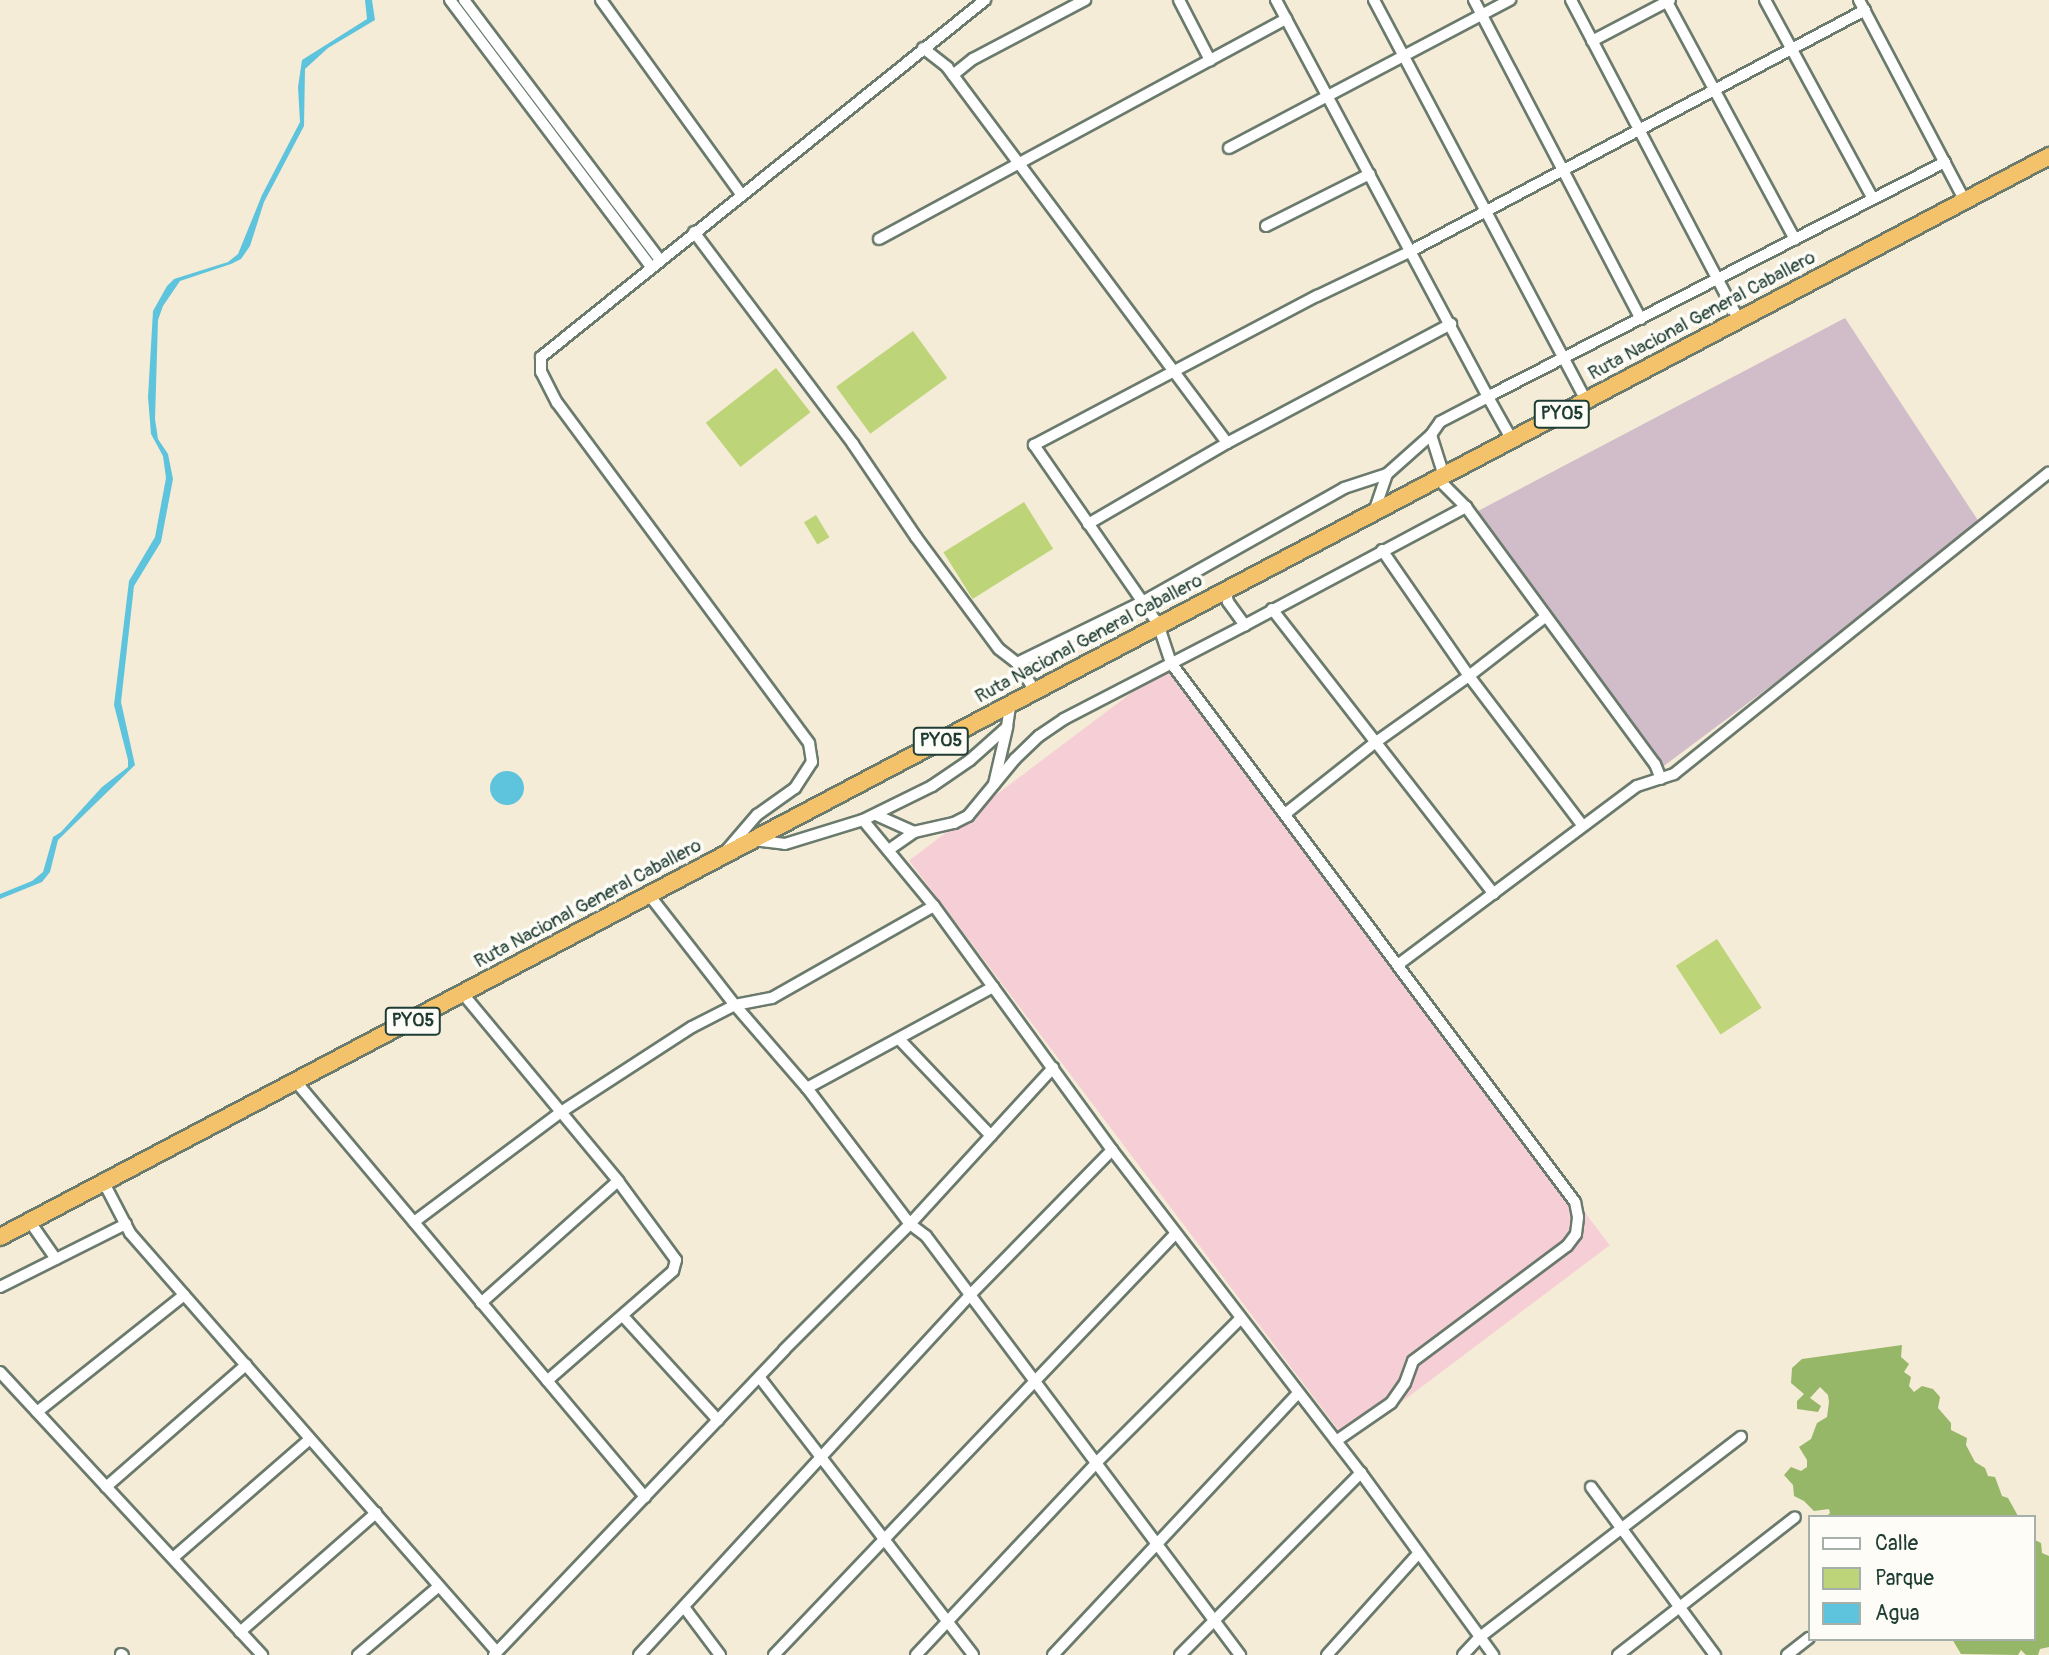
<!DOCTYPE html>
<html>
<head>
<meta charset="utf-8">
<style>
  body { margin:0 }
  #map { position:relative; width:2049px; height:1655px; overflow:hidden; background:#f4ecd7; font-family:Pangolin,sans-serif }
  div>[style] { position:absolute }
  .built>* { inset:0; background:#f6cfd6; transform-origin:0 0 }
  .industrial>* { inset:0; background:#d1bdc9 }
  .green>* { inset:0; background:#bdd478; transform-origin:0 0 }
  .forest>* { inset:0; background:#96b668 }
  .water>* { inset:0; background:#5ec3dc }
  .round { border-radius:50% }
  .roads { filter:drop-shadow(2px 0 #6a7a6d) drop-shadow(-2px 0 #6a7a6d) drop-shadow(0 2px #6a7a6d) drop-shadow(0 -2px #6a7a6d) }
  .minor>* { height:10px; margin:-5px; padding:0 5px; transform-origin:5px; border-radius:5px; background:#fff }
  .highway>* { height:16px; margin:-8px; padding:0 8px; transform-origin:8px; border-radius:8px; background:#f3c26a }
  span { translate:-50% -50%; white-space:nowrap; text-align:center; line-height:1.15; -webkit-text-stroke:7px #fdfcf7; paint-order:stroke }
  .shield-label span { padding:2px 5px; background:#fdfcf7; border:2px solid; border-radius:5px; -webkit-text-stroke-width:0 }
  .shield-label { font-size:18px; color:#1f3d34; font-weight:700 }
  .street-label { font-size:19px; color:#1f3d34 }
  .legend { position:absolute; left:1808px; top:1515px; width:228px; height:126px; box-sizing:border-box; background:#fdfcf7; border:2px solid #a4b0a9; margin:0; padding:9px 12px; list-style:none; font-size:21px; color:#1f3d34 }
  .legend li { display:flex; align-items:center; gap:14px; height:35px }
  .legend b { width:35px; border:2px solid #a4b0a9 }
</style>
</head>
<body>
<div id="map">
  <div class="built">
    <div style="left:1171px;top:663px;width:729px;height:328px;rotate:53deg"></div>
  </div>
  <div class="industrial">
    <div style="clip-path:polygon(1845px 318px,1983px 528px,1661px 768px,1478px 511px)"></div>
  </div>
  <div class="green">
    <div style="left:913px;top:331px;width:58px;height:95px;rotate:54deg"></div>
    <div style="left:776px;top:368px;width:56px;height:89px;rotate:52deg"></div>
    <div style="left:1024px;top:502px;width:55px;height:95px;rotate:58deg"></div>
    <div style="left:816px;top:515px;width:26px;height:14px;rotate:59deg"></div>
    <div style="left:1717px;top:939px;width:82px;height:49px;rotate:57deg"></div>
  </div>
  <div class="forest">
    <div style="clip-path:polygon(1902px 1345px,1901px 1357px,1909px 1364px,1904px 1372px,1911px 1377px,1909px 1386px,1914px 1392px,1922px 1386px,1933px 1389px,1940px 1397px,1938px 1408px,1951px 1423px,1951px 1430px,1967px 1438px,1966px 1445px,1975px 1462px,1985px 1468px,1988px 1476px,1995px 1477px,2002px 1496px,2008px 1498px,2018px 1516px,2022px 1517px,1826px 1517px,1830px 1513px,1829px 1509px,1814px 1511px,1804px 1501px,1794px 1496px,1793px 1485px,1784px 1475px,1791px 1467px,1801px 1471px,1807px 1467px,1807px 1460px,1799px 1447px,1811px 1439px,1817px 1423px,1827px 1417px,1829px 1402px,1828px 1395px,1820px 1387px,1810px 1398px,1821px 1406px,1818px 1412px,1797px 1409px,1797px 1401px,1804px 1394px,1791px 1383px,1792px 1368px,1802px 1359px)"></div>
    <div style="clip-path:polygon(2033px 1539px,2041px 1543px,2042px 1553px,2049px 1556px,2049px 1647px,2040px 1649px,2038px 1655px,2026px 1655px,2021px 1650px,2018px 1655px,1961px 1654px,1952px 1639px,2033px 1639px)"></div>
  </div>
  <div class="water">
    <div style="clip-path:polygon(365px 0,372px 0,375px 20px,328px 48px,305px 69px,304px 126px,264px 202px,250px 246px,241px 259px,231px 264px,180px 281px,163px 306px,158px 320px,155px 419px,158px 439px,168px 454px,173px 479px,161px 542px,134px 586px,121px 702px,135px 765px,58px 840px,50px 872px,42px 882px,0 899px,0 894px,32px 881px,43px 872px,53px 837px,61px 832px,102px 787px,128px 767px,128px 760px,114px 705px,129px 581px,155px 537px,166px 478px,163px 456px,151px 434px,148px 397px,153px 311px,167px 286px,174px 279px,228px 262px,238px 254px,262px 195px,300px 122px,298px 87px,302px 60px,367px 19px)"></div>
    <div class="round" style="left:490px;top:771px;width:34px;height:34px"></div>
  </div>
  <div class="roads">
    <div class="minor">
      <div style="left:450px;top:0;width:334px;rotate:53deg"></div>
      <div style="left:464px;top:0;width:326px;rotate:53deg"></div>
      <div style="left:601px;top:0;width:239px;rotate:54.2deg"></div>
      <div style="left:1179px;top:0;width:68px;rotate:62.7deg"></div>
      <div style="left:1276px;top:0;width:450px;rotate:61.9deg"></div>
      <div style="left:1488px;top:397px;width:54px;rotate:152.5deg"></div>
      <div style="left:1440px;top:422px;width:16px;rotate:125deg"></div>
      <div style="left:1431px;top:435px;width:43px;rotate:72.4deg"></div>
      <div style="left:1374px;top:0;width:454px;rotate:62.1deg"></div>
      <div style="left:1474px;top:0;width:360px;rotate:62.4deg"></div>
      <div style="left:1571px;top:0;width:361px;rotate:62.3deg"></div>
      <div style="left:1666px;top:0;width:272px;rotate:61.7deg"></div>
      <div style="left:1765px;top:0;width:226px;rotate:61.5deg"></div>
      <div style="left:1859px;top:0;width:227px;rotate:62.2deg"></div>
      <div style="left:1592px;top:41px;width:88px;rotate:-27.7deg"></div>
      <div style="left:923px;top:48px;width:31px;rotate:38deg"></div>
      <div style="left:947px;top:67px;width:469px;rotate:53.3deg"></div>
      <div style="left:953px;top:75px;width:26px;rotate:-39deg"></div>
      <div style="left:973px;top:59px;width:127px;rotate:-27.8deg"></div>
      <div style="left:1229px;top:148px;width:318px;rotate:-27.8deg"></div>
      <div style="left:1266px;top:226px;width:116px;rotate:-26.6deg"></div>
      <div style="left:694px;top:232px;width:265px;rotate:53.1deg"></div>
      <div style="left:853px;top:444px;width:112px;rotate:55.9deg"></div>
      <div style="left:916px;top:537px;width:139px;rotate:53.5deg"></div>
      <div style="left:999px;top:649px;width:23px;rotate:38deg"></div>
      <div style="left:1017px;top:663px;width:33px;rotate:57deg"></div>
      <div style="left:879px;top:239px;width:463px;rotate:-28.4deg"></div>
      <div style="left:1512px;top:440px;width:49px;rotate:-119.2deg"></div>
      <div style="left:1488px;top:397px;width:6px;rotate:-31deg"></div>
      <div style="left:1493px;top:394px;width:508px;rotate:-27.17deg"></div>
      <div style="left:1438px;top:479px;width:40px;rotate:45deg"></div>
      <div style="left:1466px;top:507px;width:319px;rotate:53.7deg"></div>
      <div style="left:1655px;top:764px;width:16px;rotate:68deg"></div>
      <div style="left:1374px;top:512px;width:40px;rotate:-71.1deg"></div>
      <div style="left:1387px;top:474px;width:59px;rotate:-41.6deg"></div>
      <div style="left:1088px;top:524px;width:161px;rotate:-30.2deg"></div>
      <div style="left:1227px;top:443px;width:254px;rotate:-28deg"></div>
      <div style="left:1382px;top:550px;width:153px;rotate:55.4deg"></div>
      <div style="left:1469px;top:676px;width:188px;rotate:52.8deg"></div>
      <div style="left:1225px;top:589px;width:13px;rotate:77deg"></div>
      <div style="left:1228px;top:602px;width:29px;rotate:54deg"></div>
      <div style="left:1245px;top:625px;width:251px;rotate:-28.1deg"></div>
      <div style="left:1272px;top:609px;width:361px;rotate:52.1deg"></div>
      <div style="left:1017px;top:663px;width:139px;rotate:-26deg"></div>
      <div style="left:1142px;top:602px;width:232px;rotate:-29.4deg"></div>
      <div style="left:1344px;top:488px;width:45px;rotate:-18deg"></div>
      <div style="left:994px;top:784px;width:57px;rotate:-76.9deg"></div>
      <div style="left:1285px;top:814px;width:116px;rotate:-38.4deg"></div>
      <div style="left:1376px;top:742px;width:114px;rotate:-35.4deg"></div>
      <div style="left:1469px;top:676px;width:96px;rotate:-37.8deg"></div>
      <div style="left:876px;top:815px;width:42px;rotate:24.1deg"></div>
      <div style="left:863px;top:820px;width:77px;rotate:-26.2deg"></div>
      <div style="left:932px;top:786px;width:46px;rotate:-34.4deg"></div>
      <div style="left:970px;top:760px;width:50px;rotate:-41.7deg"></div>
      <div style="left:1007px;top:727px;width:22px;rotate:-82deg"></div>
      <div style="left:753px;top:840px;width:32px;rotate:7deg"></div>
      <div style="left:785px;top:844px;width:82px;rotate:-17.1deg"></div>
      <div style="left:863px;top:820px;width:112px;rotate:50.5deg"></div>
      <div style="left:934px;top:906px;width:302px;rotate:53.9deg"></div>
      <div style="left:1112px;top:1150px;width:408px;rotate:52.4deg"></div>
      <div style="left:1361px;top:1473px;width:225px;rotate:54deg"></div>
      <div style="left:890px;top:849px;width:29px;rotate:-35deg"></div>
      <div style="left:914px;top:832px;width:41px;rotate:-12.7deg"></div>
      <div style="left:954px;top:823px;width:16px;rotate:-27deg"></div>
      <div style="left:968px;top:816px;width:74px;rotate:-50.5deg"></div>
      <div style="left:1015px;top:759px;width:33px;rotate:-44deg"></div>
      <div style="left:1039px;top:736px;width:30px;rotate:-34deg"></div>
      <div style="left:1064px;top:719px;width:204px;rotate:-27.4deg"></div>
      <div style="left:726px;top:851px;width:48px;rotate:-49.3deg"></div>
      <div style="left:757px;top:815px;width:47px;rotate:-35.4deg"></div>
      <div style="left:795px;top:788px;width:31px;rotate:-57deg"></div>
      <div style="left:812px;top:762px;width:19px;rotate:-99deg"></div>
      <div style="left:809px;top:743px;width:423px;rotate:-126.5deg"></div>
      <div style="left:557px;top:403px;width:35px;rotate:-117deg"></div>
      <div style="left:541px;top:372px;width:15px;rotate:-90deg"></div>
      <div style="left:541px;top:357px;width:570px;rotate:-38.8deg"></div>
      <div style="left:650px;top:896px;width:138px;rotate:52.1deg"></div>
      <div style="left:735px;top:1005px;width:110px;rotate:49.1deg"></div>
      <div style="left:807px;top:1088px;width:171px;rotate:52.9deg"></div>
      <div style="left:910px;top:1224px;width:20px;rotate:37deg"></div>
      <div style="left:926px;top:1236px;width:524px;rotate:53.15deg"></div>
      <div style="left:1399px;top:964px;width:297px;rotate:-36.8deg"></div>
      <div style="left:1637px;top:786px;width:39px;rotate:-18deg"></div>
      <div style="left:1674px;top:774px;width:481px;rotate:-38.8deg"></div>
      <div style="left:463px;top:994px;width:243px;rotate:50.3deg"></div>
      <div style="left:618px;top:1181px;width:98px;rotate:53.7deg"></div>
      <div style="left:676px;top:1260px;width:11px;rotate:105deg"></div>
      <div style="left:673px;top:1271px;width:167px;rotate:138.9deg"></div>
      <div style="left:900px;top:1040px;width:132px;rotate:46.5deg"></div>
      <div style="left:297px;top:1083px;width:541px;rotate:49.95deg"></div>
      <div style="left:807px;top:1088px;width:212px;rotate:-28.5deg"></div>
      <div style="left:104px;top:1183px;width:56px;rotate:62.5deg"></div>
      <div style="left:130px;top:1233px;width:557px;rotate:48.79deg"></div>
      <div style="left:30px;top:1222px;width:45px;rotate:54.9deg"></div>
      <div style="left:414px;top:1222px;width:184px;rotate:-36.8deg"></div>
      <div style="left:561px;top:1112px;width:156px;rotate:-33deg"></div>
      <div style="left:692px;top:1027px;width:48px;rotate:-27.1deg"></div>
      <div style="left:735px;top:1005px;width:38px;rotate:-11deg"></div>
      <div style="left:772px;top:998px;width:186px;rotate:-29.6deg"></div>
      <div style="left:0;top:1287px;width:141px;rotate:-26.6deg"></div>
      <div style="left:481px;top:1303px;width:183px;rotate:-41.7deg"></div>
      <div style="left:623px;top:1316px;width:141px;rotate:47.6deg"></div>
      <div style="left:0;top:1372px;width:386px;rotate:47.2deg"></div>
      <div style="left:760px;top:1378px;width:349px;rotate:52.4deg"></div>
      <div style="left:37px;top:1412px;width:188px;rotate:-38.5deg"></div>
      <div style="left:1336px;top:1441px;width:67px;rotate:-34.6deg"></div>
      <div style="left:1391px;top:1403px;width:24px;rotate:-55deg"></div>
      <div style="left:1405px;top:1383px;width:23px;rotate:-70deg"></div>
      <div style="left:1413px;top:1361px;width:192px;rotate:-36.8deg"></div>
      <div style="left:1567px;top:1246px;width:15px;rotate:-53deg"></div>
      <div style="left:1576px;top:1234px;width:17px;rotate:-83deg"></div>
      <div style="left:1578px;top:1217px;width:15px;rotate:-101deg"></div>
      <div style="left:1575px;top:1202px;width:674px;rotate:-126.85deg"></div>
      <div style="left:1171px;top:663px;width:41px;rotate:-108.4deg"></div>
      <div style="left:1158px;top:624px;width:218px;rotate:-124.7deg"></div>
      <div style="left:1034px;top:445px;width:320px;rotate:-27.8deg"></div>
      <div style="left:1317px;top:296px;width:104px;rotate:-25.6deg"></div>
      <div style="left:1411px;top:251px;width:514px;rotate:-27.96deg"></div>
      <div style="left:106px;top:1487px;width:186px;rotate:-41.1deg"></div>
      <div style="left:1591px;top:1487px;width:209px;rotate:53.6deg"></div>
      <div style="left:173px;top:1558px;width:181px;rotate:-41deg"></div>
      <div style="left:684px;top:1607px;width:60px;rotate:53.1deg"></div>
      <div style="left:240px;top:1632px;width:181px;rotate:-41.2deg"></div>
      <div style="left:121px;top:1654px;width:2px;rotate:27deg"></div>
      <div style="left:358px;top:1655px;width:106px;rotate:-40.4deg"></div>
      <div style="left:494px;top:1655px;width:421px;rotate:-46.4deg"></div>
      <div style="left:784px;top:1350px;width:178px;rotate:-45deg"></div>
      <div style="left:910px;top:1224px;width:212px;rotate:-47.5deg"></div>
      <div style="left:639px;top:1655px;width:489px;rotate:-47.4deg"></div>
      <div style="left:970px;top:1295px;width:203px;rotate:-45.6deg"></div>
      <div style="left:774px;top:1655px;width:581px;rotate:-46.39deg"></div>
      <div style="left:916px;top:1655px;width:266px;rotate:-46.8deg"></div>
      <div style="left:1098px;top:1461px;width:201px;rotate:-45deg"></div>
      <div style="left:1053px;top:1655px;width:359px;rotate:-46.9deg"></div>
      <div style="left:1180px;top:1655px;width:257px;rotate:-45.2deg"></div>
      <div style="left:1327px;top:1655px;width:137px;rotate:-48deg"></div>
      <div style="left:1463px;top:1655px;width:25px;rotate:-47deg"></div>
      <div style="left:1480px;top:1637px;width:329px;rotate:-37.5deg"></div>
      <div style="left:1618px;top:1655px;width:224px;rotate:-37.9deg"></div>
      <div style="left:1787px;top:1655px;width:28px;rotate:-38deg"></div>
    </div>
    <div class="highway">
      <div style="left:0;top:1237px;width:2317px;rotate:-27.81deg"></div>
    </div>
  </div>
  <div class="shield-label">
    <span style="left:1562px;top:414px">PY05</span>
    <span style="left:941px;top:741px">PY05</span>
    <span style="left:413px;top:1021px">PY05</span>
  </div>
  <div class="street-label">
    <span style="left:1702px;top:316px;rotate:-28deg">Ruta Nacional General Caballero</span>
    <span style="left:1089px;top:639px;rotate:-28deg">Ruta Nacional General Caballero</span>
    <span style="left:588px;top:904px;rotate:-28deg">Ruta Nacional General Caballero</span>
  </div>
  <ul class="legend">
  <li><b style="height:9px;background:#fff"></b>Calle</li>
  <li><b style="height:19px;background:#bdd478"></b>Parque</li>
  <li><b style="height:19px;background:#5ec3dc"></b>Agua</li>
  </ul>
</div>
</body>
</html>
